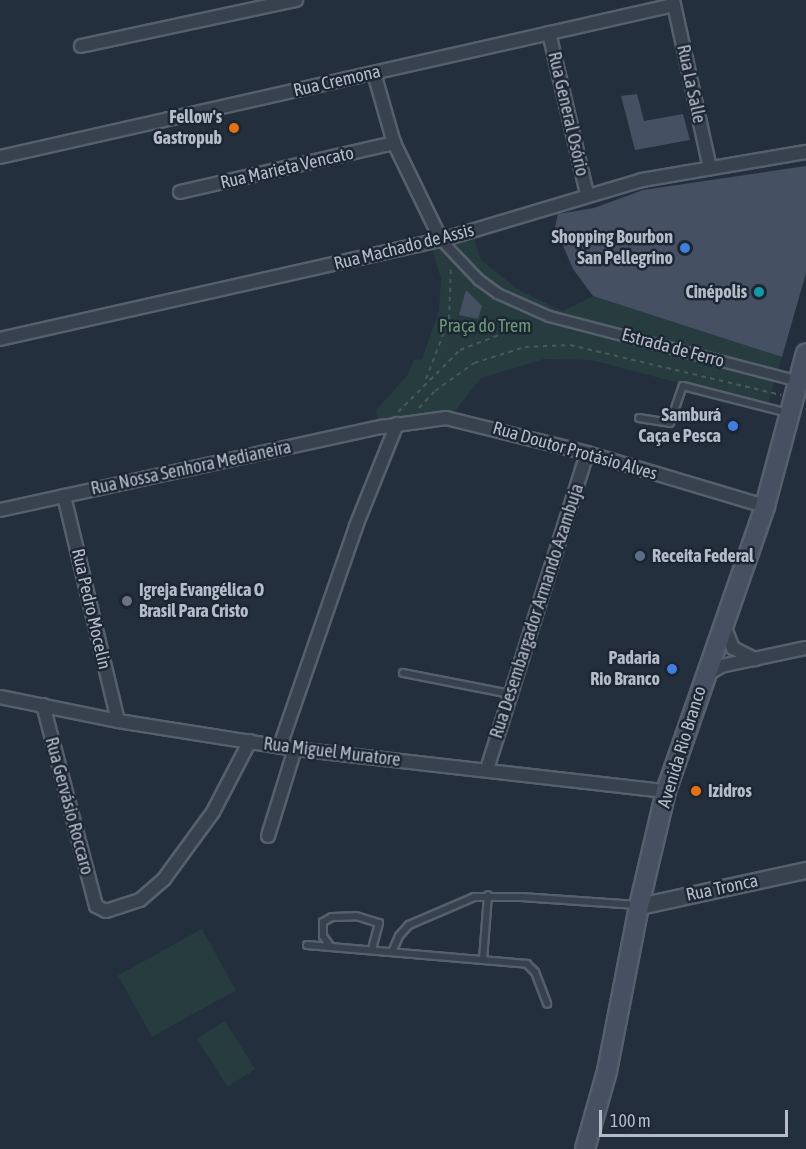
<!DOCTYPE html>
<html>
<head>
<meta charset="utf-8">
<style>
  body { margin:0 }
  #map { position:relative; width:806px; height:1149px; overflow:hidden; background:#242f3e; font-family:"Asap Condensed",sans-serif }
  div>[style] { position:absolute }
  .green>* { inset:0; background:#263c3f; transform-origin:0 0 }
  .building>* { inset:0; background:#455162 }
  .path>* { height:2px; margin-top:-1px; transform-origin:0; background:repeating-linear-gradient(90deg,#44595c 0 4.5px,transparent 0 9px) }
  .roads { filter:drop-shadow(2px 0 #565f6c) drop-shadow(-2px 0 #565f6c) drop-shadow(0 2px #565f6c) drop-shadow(0 -2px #565f6c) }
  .service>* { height:6px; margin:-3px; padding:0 3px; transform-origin:3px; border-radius:3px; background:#38414e }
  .pedestrian>* { height:9px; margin:-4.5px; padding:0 4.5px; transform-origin:4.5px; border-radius:4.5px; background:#38414e }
  .minor>* { height:12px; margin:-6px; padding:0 6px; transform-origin:6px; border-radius:6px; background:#38414e }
  .tertiary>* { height:15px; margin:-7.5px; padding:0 7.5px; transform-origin:7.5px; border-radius:7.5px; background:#38414e }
  .secondary>* { height:18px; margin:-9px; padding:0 9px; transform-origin:9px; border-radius:9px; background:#465061 }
  .dots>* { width:16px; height:16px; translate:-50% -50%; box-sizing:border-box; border:3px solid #1d2633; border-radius:50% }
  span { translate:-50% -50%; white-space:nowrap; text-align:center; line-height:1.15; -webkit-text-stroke:5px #1d2633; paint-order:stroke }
  .street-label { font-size:18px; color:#b4bcc9 }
  .poi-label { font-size:18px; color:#b4bcc9; font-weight:700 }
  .right { translate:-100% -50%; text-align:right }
  .left { translate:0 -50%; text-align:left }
  .park-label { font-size:18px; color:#6b9a76 }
  .scale { position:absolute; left:599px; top:1110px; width:189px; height:27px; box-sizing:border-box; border:3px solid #b4bcc9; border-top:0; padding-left:8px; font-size:18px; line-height:21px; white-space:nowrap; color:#b4bcc9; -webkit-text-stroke:4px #1d2633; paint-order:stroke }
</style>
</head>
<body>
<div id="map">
  <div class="green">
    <div style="clip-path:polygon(472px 233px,481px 260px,519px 290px,556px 308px,563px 311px,593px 296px,782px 357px,767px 406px,591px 360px,544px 359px,481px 378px,451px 416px,379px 427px,376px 410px,407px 376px,414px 360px,422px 359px,439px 311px,441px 279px,431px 245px)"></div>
    <div style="left:202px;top:929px;width:70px;height:96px;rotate:61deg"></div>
    <div style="left:225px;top:1021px;width:57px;height:33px;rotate:58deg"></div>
  </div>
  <div class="building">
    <div style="clip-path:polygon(637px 94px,644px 121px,683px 114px,690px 140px,635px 150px,621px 96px)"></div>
    <div style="clip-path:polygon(806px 166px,806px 273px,782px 357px,593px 296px,573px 269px,555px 227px,558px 214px,594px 208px,643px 190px)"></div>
    <div style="clip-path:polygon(466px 290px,482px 306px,478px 319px,459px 315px)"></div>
  </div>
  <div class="path">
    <div style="left:426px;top:379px;width:64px;rotate:-69deg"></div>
    <div style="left:449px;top:319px;width:53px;rotate:-87.8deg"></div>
    <div style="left:419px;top:408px;width:23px;rotate:-47deg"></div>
    <div style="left:435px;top:391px;width:48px;rotate:-35.7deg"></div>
    <div style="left:474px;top:363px;width:53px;rotate:-17.4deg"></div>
    <div style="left:525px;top:347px;width:45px;rotate:-2.5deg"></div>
    <div style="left:570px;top:345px;width:217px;rotate:13.3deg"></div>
    <div style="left:398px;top:412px;width:88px;rotate:-45deg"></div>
    <div style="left:460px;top:350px;width:80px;rotate:-21.1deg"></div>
  </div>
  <div class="roads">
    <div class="service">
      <div style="left:639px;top:418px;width:31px;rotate:9deg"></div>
      <div style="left:670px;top:423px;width:39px;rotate:-71deg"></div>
      <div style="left:683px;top:386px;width:108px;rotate:14.4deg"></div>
      <div style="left:403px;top:673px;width:109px;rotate:11.1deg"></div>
      <div style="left:307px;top:945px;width:221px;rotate:4.9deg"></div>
      <div style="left:527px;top:964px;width:11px;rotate:45deg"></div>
      <div style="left:535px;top:972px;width:34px;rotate:69deg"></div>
      <div style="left:330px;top:946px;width:12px;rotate:-125deg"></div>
      <div style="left:323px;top:936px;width:14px;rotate:-90deg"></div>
      <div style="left:323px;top:922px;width:10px;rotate:-29deg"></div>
      <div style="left:332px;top:917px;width:24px;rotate:-2deg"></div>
      <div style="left:356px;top:916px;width:24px;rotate:17deg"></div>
      <div style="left:379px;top:923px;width:28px;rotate:105deg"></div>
      <div style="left:392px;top:952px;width:17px;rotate:-66deg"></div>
      <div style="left:399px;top:936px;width:15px;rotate:-48deg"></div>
      <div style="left:409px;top:925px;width:71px;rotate:-23.3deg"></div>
      <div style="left:474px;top:897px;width:47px"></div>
      <div style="left:521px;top:897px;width:116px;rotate:3.9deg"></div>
      <div style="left:483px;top:960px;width:65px;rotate:-85.6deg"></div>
    </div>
    <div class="pedestrian">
      <div style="left:441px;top:240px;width:54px;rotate:46.5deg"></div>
      <div style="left:478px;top:279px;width:24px;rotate:36deg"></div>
      <div style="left:497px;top:293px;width:57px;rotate:23.9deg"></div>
      <div style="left:549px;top:316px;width:257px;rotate:14.6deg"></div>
    </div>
    <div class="minor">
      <div style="left:673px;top:0;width:172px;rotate:77.6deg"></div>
      <div style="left:549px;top:33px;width:165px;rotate:76.7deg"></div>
      <div style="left:81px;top:46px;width:220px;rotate:-12.1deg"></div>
      <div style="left:374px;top:73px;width:73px;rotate:74.1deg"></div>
      <div style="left:394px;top:143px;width:108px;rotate:64.1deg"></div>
      <div style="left:0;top:157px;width:691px;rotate:-12.71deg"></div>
      <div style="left:180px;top:192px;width:220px;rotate:-12.9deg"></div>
      <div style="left:0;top:339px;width:452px;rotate:-12.7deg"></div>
      <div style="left:441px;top:240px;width:210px;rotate:-16.6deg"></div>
      <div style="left:642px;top:180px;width:166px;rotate:-9.7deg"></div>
      <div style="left:64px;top:496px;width:231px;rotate:76.5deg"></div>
      <div style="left:0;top:510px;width:391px;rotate:-12.3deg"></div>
      <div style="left:382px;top:427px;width:65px;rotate:-8deg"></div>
      <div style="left:446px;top:418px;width:145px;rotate:13.9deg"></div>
      <div style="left:587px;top:453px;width:186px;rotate:16.6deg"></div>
      <div style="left:724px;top:626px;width:24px;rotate:68deg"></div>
      <div style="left:733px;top:648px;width:25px;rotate:27deg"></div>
      <div style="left:706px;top:675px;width:17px;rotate:-31deg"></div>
      <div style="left:721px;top:666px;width:87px;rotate:-12deg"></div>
      <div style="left:0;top:697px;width:120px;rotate:11.5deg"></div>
      <div style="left:118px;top:721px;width:179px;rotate:9deg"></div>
      <div style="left:295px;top:749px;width:373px;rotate:6.5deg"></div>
      <div style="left:43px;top:705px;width:208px;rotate:75.2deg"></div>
      <div style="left:96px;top:906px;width:11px;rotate:27deg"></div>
      <div style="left:106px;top:911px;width:36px;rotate:-18deg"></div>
      <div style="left:140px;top:900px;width:32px;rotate:-41deg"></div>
      <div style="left:164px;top:879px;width:83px;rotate:-53.8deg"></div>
      <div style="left:213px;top:812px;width:80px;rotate:-62.5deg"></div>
      <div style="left:280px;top:746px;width:233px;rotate:-70.9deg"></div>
      <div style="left:356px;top:526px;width:110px;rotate:-68.1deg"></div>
      <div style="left:487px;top:769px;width:331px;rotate:-72.4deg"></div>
      <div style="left:268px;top:836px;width:91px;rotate:-72.8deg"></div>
    </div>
    <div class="tertiary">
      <div style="left:639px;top:906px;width:171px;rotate:-12.2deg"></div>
    </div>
    <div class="secondary">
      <div style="left:585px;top:1149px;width:81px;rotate:-74.2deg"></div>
      <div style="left:607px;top:1071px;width:168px;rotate:-79deg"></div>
      <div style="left:639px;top:906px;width:118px;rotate:-76.8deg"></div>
      <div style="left:666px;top:791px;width:302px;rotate:-70.8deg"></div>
      <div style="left:765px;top:506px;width:158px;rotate:-75deg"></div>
    </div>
  </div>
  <div class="dots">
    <div style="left:234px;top:128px;background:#e8710a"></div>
    <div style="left:685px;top:248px;background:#3f7fe0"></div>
    <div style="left:759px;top:292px;background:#0f9aa8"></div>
    <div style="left:733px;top:426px;background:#3f7fe0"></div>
    <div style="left:640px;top:556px;background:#5c6f8a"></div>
    <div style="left:127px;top:601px;background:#6b7280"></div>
    <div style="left:672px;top:669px;background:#3f7fe0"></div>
    <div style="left:696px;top:791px;background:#e8710a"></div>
  </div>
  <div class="street-label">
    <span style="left:337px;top:81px;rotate:-13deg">Rua Cremona</span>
    <span style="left:691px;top:84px;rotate:78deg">Rua La Salle</span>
    <span style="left:568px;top:114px;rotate:77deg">Rua General Osório</span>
    <span style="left:287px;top:168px;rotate:-13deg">Rua Marieta Vencato</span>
    <span style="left:404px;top:247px;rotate:-14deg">Rua Machado de Assis</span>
    <span style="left:673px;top:348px;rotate:15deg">Estrada de Ferro</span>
    <span style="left:575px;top:451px;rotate:16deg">Rua Doutor Protásio Alves</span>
    <span style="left:191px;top:468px;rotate:-12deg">Rua Nossa Senhora Medianeira</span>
    <span style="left:91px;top:609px;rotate:77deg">Rua Pedro Mocelin</span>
    <span style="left:537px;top:611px;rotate:-72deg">Rua Desembargador Armando Azambuja</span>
    <span style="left:682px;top:747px;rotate:-73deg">Avenida Rio Branco</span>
    <span style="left:332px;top:752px;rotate:7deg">Rua Miguel Muratore</span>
    <span style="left:69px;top:806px;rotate:75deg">Rua Gervásio Roccaro</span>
    <span style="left:722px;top:888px;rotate:-12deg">Rua Tronca</span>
  </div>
  <div class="poi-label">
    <span class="right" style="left:222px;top:128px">Fellow's<br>Gastropub</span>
    <span class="right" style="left:673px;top:248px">Shopping Bourbon<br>San Pellegrino</span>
    <span class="right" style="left:747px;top:292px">Cinépolis</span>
    <span class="right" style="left:721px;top:426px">Samburá<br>Caça e Pesca</span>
    <span class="left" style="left:652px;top:556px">Receita Federal</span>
    <span class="left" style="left:139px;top:601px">Igreja Evangélica O<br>Brasil Para Cristo</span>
    <span class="right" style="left:660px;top:669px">Padaria<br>Rio Branco</span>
    <span class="left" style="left:708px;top:791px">Izidros</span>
  </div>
  <div class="park-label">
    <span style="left:485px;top:326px">Praça do Trem</span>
  </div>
  <div class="scale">100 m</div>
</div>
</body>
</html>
